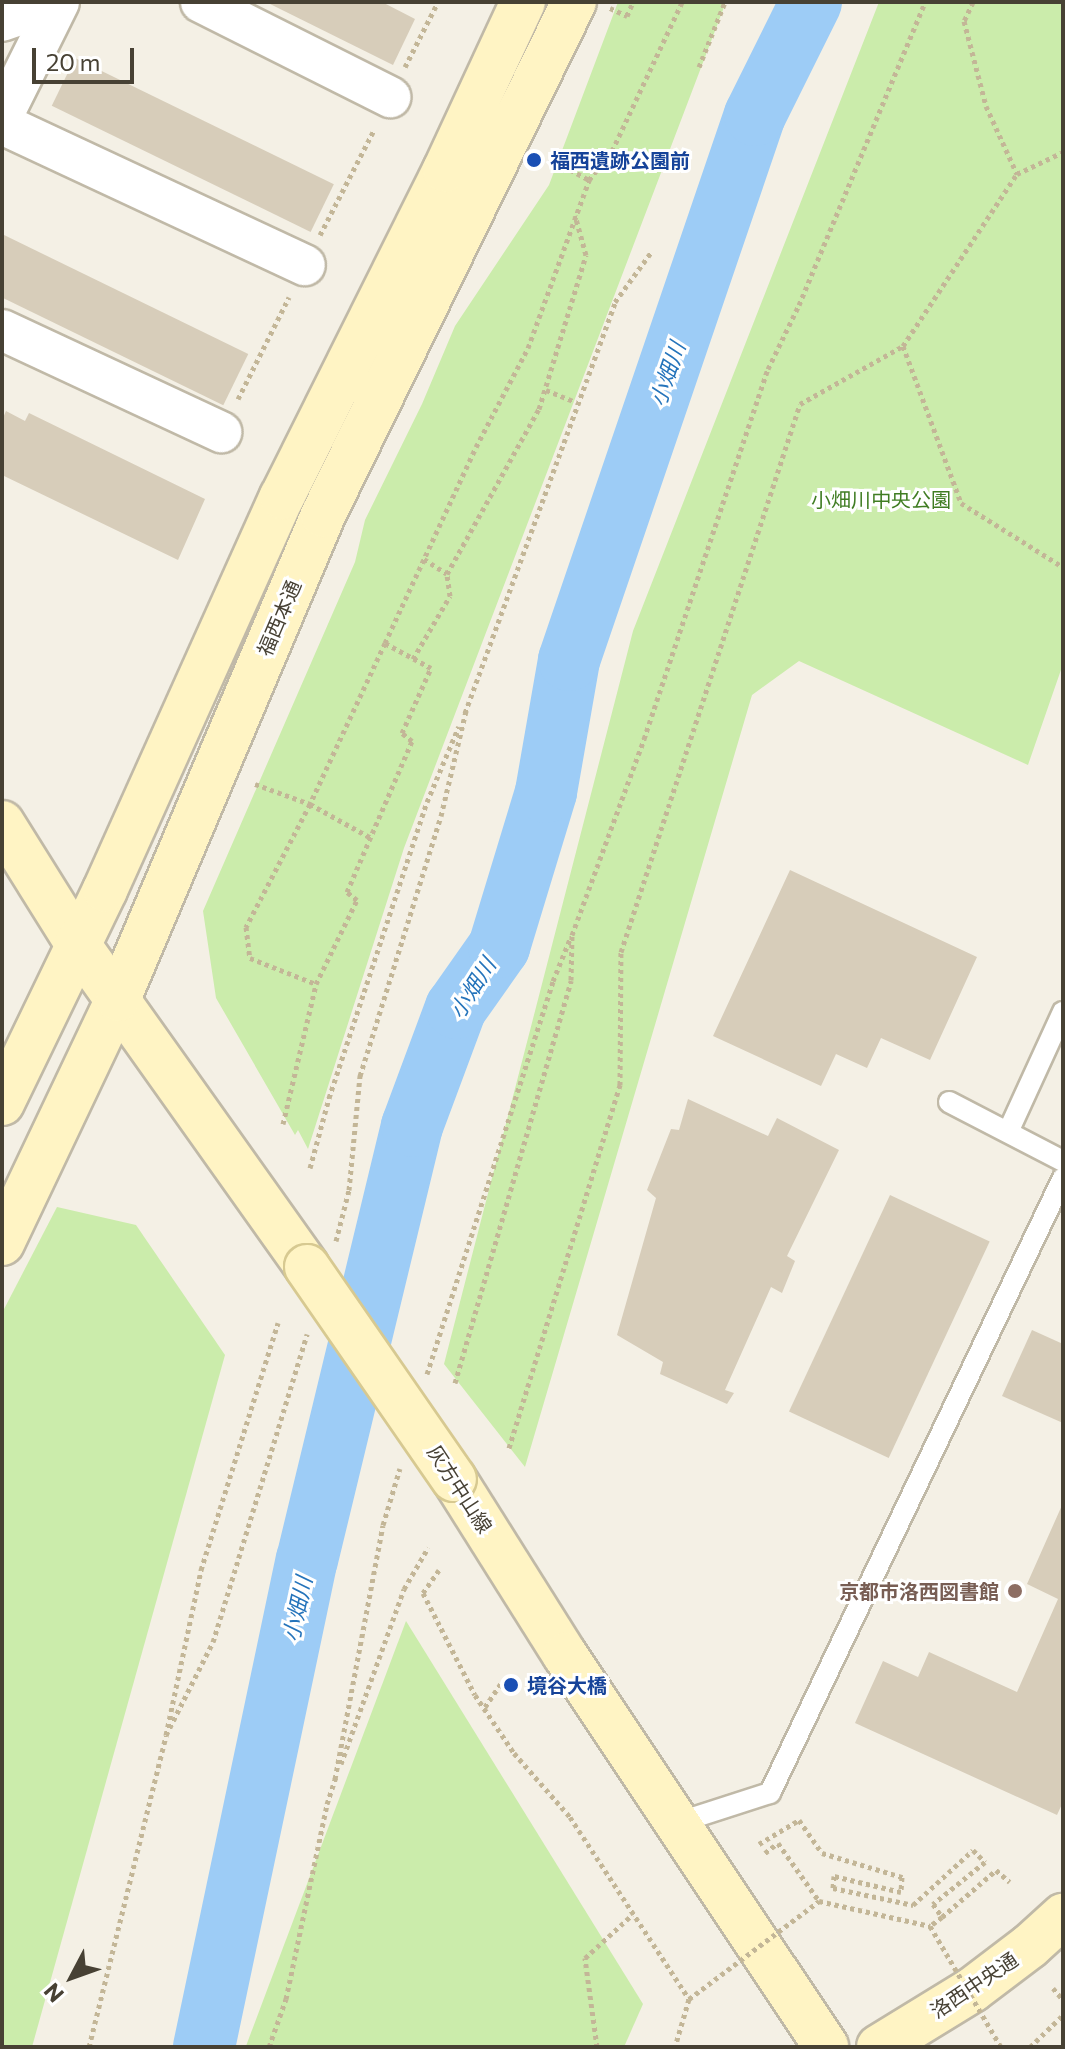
<!DOCTYPE html>
<html>
<head>
<meta charset="utf-8">
<style>
  body { margin:0 }
  #map { position:relative; width:1065px; height:2049px; overflow:hidden; background:#f4f0e5; font-family:Commissioner,"Noto Sans JP",sans-serif }
  div>[style] { position:absolute }
  .green>* { inset:0; background:#cbecab }
  .river>* { height:62px; margin:-31px; padding:0 31px; transform-origin:31px; border-radius:31px; background:#9dccf6 }
  .building>* { inset:0; background:#d7cdba; transform-origin:0 0 }
  .path>* { height:5px; margin-top:-2.5px; transform-origin:0; background:repeating-linear-gradient(90deg,#c3b697 0 4px,transparent 0 8px) }
  .roads { filter:drop-shadow(2px 0 #c0b9a7) drop-shadow(-2px 0 #c0b9a7) drop-shadow(0 2px #c0b9a7) drop-shadow(0 -2px #c0b9a7) }
  .lane>* { height:20px; margin:-10px; padding:0 10px; transform-origin:10px; border-radius:10px; background:#fff }
  .street>* { height:40px; margin:-20px; padding:0 20px; transform-origin:20px; border-radius:20px; background:#fff }
  .secondary>* { height:44px; margin:-22px; padding:0 22px; transform-origin:22px; border-radius:22px; background:#fff4c4 }
  .path-bridge>* { height:5px; margin-top:-2.5px; transform-origin:0; background:repeating-linear-gradient(90deg,#c3b697 0 4px,transparent 0 8px) }
  .bridges { filter:drop-shadow(2px 0 #d7c991) drop-shadow(-2px 0 #d7c991) drop-shadow(0 2px #d7c991) drop-shadow(0 -2px #d7c991) }
  .secondary-bridge>* { height:44px; margin:-22px; padding:0 22px; transform-origin:22px; border-radius:22px; background:#fff4c4 }
  .dots>* { width:22px; height:22px; translate:-50% -50%; box-sizing:border-box; border:4px solid #fff; border-radius:50% }
  span { translate:-50% -50%; white-space:nowrap; text-align:center; line-height:1.15; -webkit-text-stroke:6px #fff; paint-order:stroke }
  .transit-label { font-size:20px; color:#164399; font-weight:700 }
  .left { translate:0 -50%; text-align:left }
  .park-label { font-size:20px; color:#407d23 }
  .street-label { font-size:20px; color:#474134 }
  .education-label { font-size:20px; color:#785e54; font-weight:700 }
  .right { translate:-100% -50%; text-align:right }
  .water-label { font-size:22px; color:#2574bb; font-style:italic }
  .frame { position:absolute; inset:0; border:4px solid #474134; pointer-events:none }
  .north { position:absolute; left:32px; top:1937px; width:80px; height:80px; -webkit-text-stroke:6px #fff; paint-order:stroke; rotate:229deg; font-size:22px; font-weight:700; line-height:32px; text-align:center; color:#474134 }
  .north::after { content:''; display:block; margin:auto; width:28px; height:36px; background:#474134; clip-path:polygon(50% 0,100% 100%,50% 72%,0 100%) }
  .scale { position:absolute; left:32px; top:48px; width:102px; height:36px; box-sizing:border-box; border:4px solid #474134; border-top:0; padding-left:10px; font-size:24px; line-height:28px; white-space:nowrap; color:#474134; -webkit-text-stroke:6px #fff; paint-order:stroke }
</style>
</head>
<body>
<div id="map">
  <div class="green">
    <div style="clip-path:polygon(618px 2px,726px 2px,404px 848px,308px 1149px,298px 1130px,295px 1135px,216px 998px,203px 911px,355px 562px,365px 520px,422px 404px,455px 326px,549px 185px)"></div>
    <div style="clip-path:polygon(879px 2px,1063px 2px,1063px 664px,1028px 765px,799px 661px,752px 695px,525px 1467px,444px 1364px,633px 631px)"></div>
    <div style="clip-path:polygon(57px 1207px,136px 1225px,225px 1355px,32px 2047px,2px 2047px,2px 1313px)"></div>
    <div style="clip-path:polygon(406px 1621px,643px 2004px,624px 2047px,246px 2046px)"></div>
  </div>
  <div class="river">
    <div style="left:204px;top:2047px;width:498px;rotate:-78.1deg"></div>
    <div style="left:307px;top:1560px;width:447px;rotate:-76.4deg"></div>
    <div style="left:412px;top:1126px;width:126px;rotate:-69.6deg"></div>
    <div style="left:456px;top:1008px;width:75px;rotate:-54.8deg"></div>
    <div style="left:499px;top:947px;width:162px;rotate:-73.1deg"></div>
    <div style="left:546px;top:792px;width:134px;rotate:-80.1deg"></div>
    <div style="left:569px;top:660px;width:576px;rotate:-71.16deg"></div>
    <div style="left:755px;top:115px;width:126px;rotate:-63.6deg"></div>
  </div>
  <div class="building">
    <div style="clip-path:polygon(266px 2px,382px 2px,415px 19px,393px 65px)"></div>
    <div style="left:75px;top:58px;width:288px;height:53px;rotate:26deg"></div>
    <div style="left:2px;top:234px;width:274px;height:57px;rotate:26deg"></div>
    <div style="clip-path:polygon(6px 411px,25px 421px,29px 413px,205px 499px,178px 560px,2px 475px,2px 420px)"></div>
    <div style="clip-path:polygon(790px 870px,977px 957px,930px 1060px,881px 1038px,867px 1068px,836px 1054px,821px 1086px,713px 1036px)"></div>
    <div style="clip-path:polygon(688px 1099px,768px 1136px,777px 1118px,839px 1150px,787px 1256px,795px 1261px,782px 1293px,771px 1287px,725px 1390px,734px 1393px,727px 1404px,660px 1374px,663px 1362px,617px 1335px,656px 1198px,647px 1190px,671px 1129px,679px 1130px)"></div>
    <div style="left:890px;top:1195px;width:110px;height:239px;rotate:25deg"></div>
    <div style="clip-path:polygon(1032px 1330px,1063px 1344px,1063px 1423px,1002px 1396px)"></div>
    <div style="clip-path:polygon(1063px 1503px,1063px 1802px,1057px 1815px,855px 1723px,883px 1661px,918px 1677px,929px 1652px,1017px 1692px,1058px 1599px,1027px 1584px)"></div>
  </div>
  <div class="path">
    <div style="left:973px;top:2px;width:21px;rotate:115deg"></div>
    <div style="left:964px;top:21px;width:88px;rotate:75.5deg"></div>
    <div style="left:986px;top:106px;width:75px;rotate:65.5deg"></div>
    <div style="left:1017px;top:174px;width:51px;rotate:-25.6deg"></div>
    <div style="left:610px;top:8px;width:19px;rotate:25deg"></div>
    <div style="left:627px;top:16px;width:15px;rotate:-67deg"></div>
    <div style="left:405px;top:67px;width:73px;rotate:-63.1deg"></div>
    <div style="left:699px;top:67px;width:70px;rotate:-68.2deg"></div>
    <div style="left:549px;top:158px;width:46px;rotate:28.8deg"></div>
    <div style="left:320px;top:235px;width:118px;rotate:-62.8deg"></div>
    <div style="left:903px;top:346px;width:206px;rotate:-56.5deg"></div>
    <div style="left:546px;top:390px;width:32px;rotate:22deg"></div>
    <div style="left:238px;top:399px;width:114px;rotate:-63.4deg"></div>
    <div style="left:424px;top:559px;width:27px;rotate:33deg"></div>
    <div style="left:385px;top:643px;width:216px;rotate:-65.1deg"></div>
    <div style="left:476px;top:447px;width:112px;rotate:-62.3deg"></div>
    <div style="left:528px;top:348px;width:179px;rotate:-70deg"></div>
    <div style="left:589px;top:180px;width:37px;rotate:-52deg"></div>
    <div style="left:612px;top:151px;width:165px;rotate:-64.8deg"></div>
    <div style="left:413px;top:659px;width:73px;rotate:-59.6deg"></div>
    <div style="left:450px;top:596px;width:22px;rotate:-98deg"></div>
    <div style="left:447px;top:574px;width:189px;rotate:-60.9deg"></div>
    <div style="left:539px;top:409px;width:161px;rotate:-73deg"></div>
    <div style="left:586px;top:255px;width:41px;rotate:-105.4deg"></div>
    <div style="left:465px;top:713px;width:438px;rotate:-69.9deg"></div>
    <div style="left:615px;top:302px;width:63px;rotate:-54deg"></div>
    <div style="left:255px;top:784px;width:59px;rotate:20deg"></div>
    <div style="left:310px;top:804px;width:70px;rotate:29.1deg"></div>
    <div style="left:283px;top:1124px;width:144px;rotate:-76.7deg"></div>
    <div style="left:316px;top:984px;width:93px;rotate:-64deg"></div>
    <div style="left:357px;top:900px;width:13px;rotate:-141deg"></div>
    <div style="left:347px;top:892px;width:164px;rotate:-66.7deg"></div>
    <div style="left:412px;top:741px;width:13px;rotate:-141deg"></div>
    <div style="left:402px;top:733px;width:71px;rotate:-66deg"></div>
    <div style="left:431px;top:668px;width:52px;rotate:-151.5deg"></div>
    <div style="left:385px;top:643px;width:178px;rotate:115deg"></div>
    <div style="left:310px;top:804px;width:139px;rotate:117.5deg"></div>
    <div style="left:246px;top:927px;width:31px;rotate:83deg"></div>
    <div style="left:250px;top:958px;width:71px;rotate:21.5deg"></div>
    <div style="left:310px;top:1168px;width:73px;rotate:-74.8deg"></div>
    <div style="left:329px;top:1098px;width:312px;rotate:-71.7deg"></div>
    <div style="left:427px;top:802px;width:82px;rotate:-67.2deg"></div>
    <div style="left:336px;top:1241px;width:53px;rotate:-75.7deg"></div>
    <div style="left:349px;top:1190px;width:115px;rotate:-84.5deg"></div>
    <div style="left:360px;top:1076px;width:272px;rotate:-72.7deg"></div>
    <div style="left:441px;top:816px;width:108px;rotate:-76.6deg"></div>
    <div style="left:427px;top:1374px;width:413px;rotate:-72.2deg"></div>
    <div style="left:553px;top:981px;width:45px;rotate:-68deg"></div>
    <div style="left:455px;top:1383px;width:419px;rotate:-73.9deg"></div>
    <div style="left:571px;top:980px;width:45px;rotate:-88.7deg"></div>
    <div style="left:572px;top:935px;width:209px;rotate:-69.8deg"></div>
    <div style="left:644px;top:739px;width:390px;rotate:-71.5deg"></div>
    <div style="left:768px;top:369px;width:71px;rotate:-64.2deg"></div>
    <div style="left:799px;top:305px;width:328px;rotate:-67.4deg"></div>
    <div style="left:509px;top:1448px;width:380px;rotate:-73deg"></div>
    <div style="left:620px;top:1085px;width:133px;rotate:-89.6deg"></div>
    <div style="left:621px;top:952px;width:576px;rotate:-71.91deg"></div>
    <div style="left:800px;top:404px;width:118px;rotate:-29.4deg"></div>
    <div style="left:903px;top:346px;width:167px;rotate:69.7deg"></div>
    <div style="left:961px;top:503px;width:120px;rotate:32.1deg"></div>
    <div style="left:439px;top:1570px;width:28px;rotate:125deg"></div>
    <div style="left:423px;top:1593px;width:114px;rotate:63deg"></div>
    <div style="left:475px;top:1695px;width:70px;rotate:56.1deg"></div>
    <div style="left:514px;top:1753px;width:85px;rotate:48.8deg"></div>
    <div style="left:570px;top:1817px;width:217px;rotate:56.8deg"></div>
    <div style="left:689px;top:1999px;width:50px;rotate:106.3deg"></div>
    <div style="left:485px;top:1707px;width:30px;rotate:-56deg"></div>
    <div style="left:166px;top:1735px;width:104px;rotate:-63.2deg"></div>
    <div style="left:213px;top:1642px;width:322px;rotate:-73deg"></div>
    <div style="left:341px;top:1764px;width:186px;rotate:-70.2deg"></div>
    <div style="left:404px;top:1589px;width:48px;rotate:-59.7deg"></div>
    <div style="left:335px;top:1779px;width:258px;rotate:-79.3deg"></div>
    <div style="left:383px;top:1525px;width:59px;rotate:-73.4deg"></div>
    <div style="left:759px;top:1844px;width:47px;rotate:-31deg"></div>
    <div style="left:799px;top:1820px;width:40px;rotate:55.1deg"></div>
    <div style="left:822px;top:1853px;width:84px;rotate:16.7deg"></div>
    <div style="left:902px;top:1877px;width:15px;rotate:94deg"></div>
    <div style="left:901px;top:1892px;width:69px;rotate:-166.6deg"></div>
    <div style="left:834px;top:1876px;width:12px;rotate:95deg"></div>
    <div style="left:833px;top:1888px;width:82px;rotate:12deg"></div>
    <div style="left:913px;top:1905px;width:81px;rotate:-42.5deg"></div>
    <div style="left:973px;top:1850px;width:17px;rotate:45deg"></div>
    <div style="left:985px;top:1862px;width:67px;rotate:141.1deg"></div>
    <div style="left:933px;top:1904px;width:16px;rotate:55deg"></div>
    <div style="left:942px;top:1917px;width:15px;rotate:143deg"></div>
    <div style="left:765px;top:1853px;width:16px;rotate:-38deg"></div>
    <div style="left:778px;top:1843px;width:71px;rotate:54.7deg"></div>
    <div style="left:942px;top:1917px;width:72px;rotate:-41deg"></div>
    <div style="left:996px;top:1870px;width:18px;rotate:41deg"></div>
    <div style="left:1053px;top:1988px;width:16px;rotate:50deg"></div>
    <div style="left:89px;top:2047px;width:321px;rotate:-76.1deg"></div>
    <div style="left:166px;top:1735px;width:169px;rotate:-78deg"></div>
    <div style="left:201px;top:1570px;width:259px;rotate:-72.7deg"></div>
    <div style="left:269px;top:2047px;width:51px;rotate:-70.5deg"></div>
    <div style="left:286px;top:1999px;width:199px;rotate:-78.1deg"></div>
    <div style="left:327px;top:1804px;width:28px;rotate:-72deg"></div>
    <div style="left:597px;top:2047px;width:90px;rotate:-97.7deg"></div>
    <div style="left:585px;top:1958px;width:64px;rotate:-42.5deg"></div>
    <div style="left:1030px;top:2047px;width:46px;rotate:-44.1deg"></div>
  </div>
  <div class="roads">
    <div class="lane">
      <div style="left:949px;top:1102px;width:128px;rotate:27.4deg"></div>
      <div style="left:1008px;top:1132px;width:132px;rotate:-65.4deg"></div>
      <div style="left:677px;top:1823px;width:98px;rotate:-17.9deg"></div>
      <div style="left:770px;top:1793px;width:681px;rotate:-64.53deg"></div>
    </div>
    <div class="street">
      <div style="left:201px;top:2px;width:212px;rotate:26.7deg"></div>
      <div style="left:2px;top:21px;width:57px;rotate:-19.4deg"></div>
      <div style="left:2px;top:117px;width:128px;rotate:-63.6deg"></div>
      <div style="left:2px;top:124px;width:334px;rotate:25deg"></div>
      <div style="left:2px;top:330px;width:242px;rotate:25deg"></div>
    </div>
    <div class="secondary">
      <div style="left:2px;top:823px;width:142px;rotate:58deg"></div>
      <div style="left:77px;top:943px;width:397px;rotate:54.6deg"></div>
      <div style="left:2px;top:1103px;width:237px;rotate:-64.2deg"></div>
      <div style="left:105px;top:890px;width:431px;rotate:-65.8deg"></div>
      <div style="left:282px;top:497px;width:365px;rotate:-63.5deg"></div>
      <div style="left:445px;top:170px;width:185px;rotate:-65.1deg"></div>
      <div style="left:2px;top:1243px;width:270px;rotate:-64.6deg"></div>
      <div style="left:118px;top:999px;width:526px;rotate:-67.04deg"></div>
      <div style="left:323px;top:515px;width:571px;rotate:-63.93deg"></div>
      <div style="left:454px;top:1479px;width:208px;rotate:57.8deg"></div>
      <div style="left:565px;top:1655px;width:471px;rotate:56.3deg"></div>
      <div style="left:879px;top:2047px;width:109px;rotate:-31.5deg"></div>
      <div style="left:972px;top:1990px;width:73px;rotate:-37.2deg"></div>
      <div style="left:1030px;top:1946px;width:45px;rotate:-42.3deg"></div>
    </div>
  </div>
  <div class="path-bridge">
    <div style="left:689px;top:1999px;width:163px;rotate:-37deg"></div>
    <div style="left:819px;top:1901px;width:114px;rotate:12.7deg"></div>
    <div style="left:930px;top:1926px;width:140px;rotate:59.6deg"></div>
  </div>
  <div class="bridges">
    <div class="secondary-bridge">
      <div style="left:307px;top:1267px;width:258px;rotate:55.3deg"></div>
    </div>
  </div>
  <div class="dots">
    <div style="left:534px;top:160px;background:#1a4fb4"></div>
    <div style="left:1015px;top:1591px;background:#8d6e63"></div>
    <div style="left:511px;top:1685px;background:#1a4fb4"></div>
  </div>
  <div class="transit-label">
    <span class="left" style="left:550px;top:160px">福西遺跡公園前</span>
    <span class="left" style="left:527px;top:1685px">境谷大橋</span>
  </div>
  <div class="park-label">
    <span style="left:881px;top:499px">小畑川中央公園</span>
  </div>
  <div class="street-label">
    <span style="left:279px;top:618px;rotate:-67deg">福西本通</span>
    <span style="left:460px;top:1489px;rotate:57deg">灰方中山線</span>
    <span style="left:974px;top:1985px;rotate:-34deg">洛西中央通</span>
  </div>
  <div class="education-label">
    <span class="right" style="left:999px;top:1591px">京都市洛西図書館</span>
  </div>
  <div class="water-label">
    <span style="left:667px;top:374px;rotate:-71deg">小畑川</span>
    <span style="left:472px;top:988px;rotate:-58deg">小畑川</span>
    <span style="left:297px;top:1609px;rotate:-78deg">小畑川</span>
  </div>
  <div class="frame"></div>
  <div class="north">N</div>
  <div class="scale">20 m</div>
</div>
</body>
</html>
